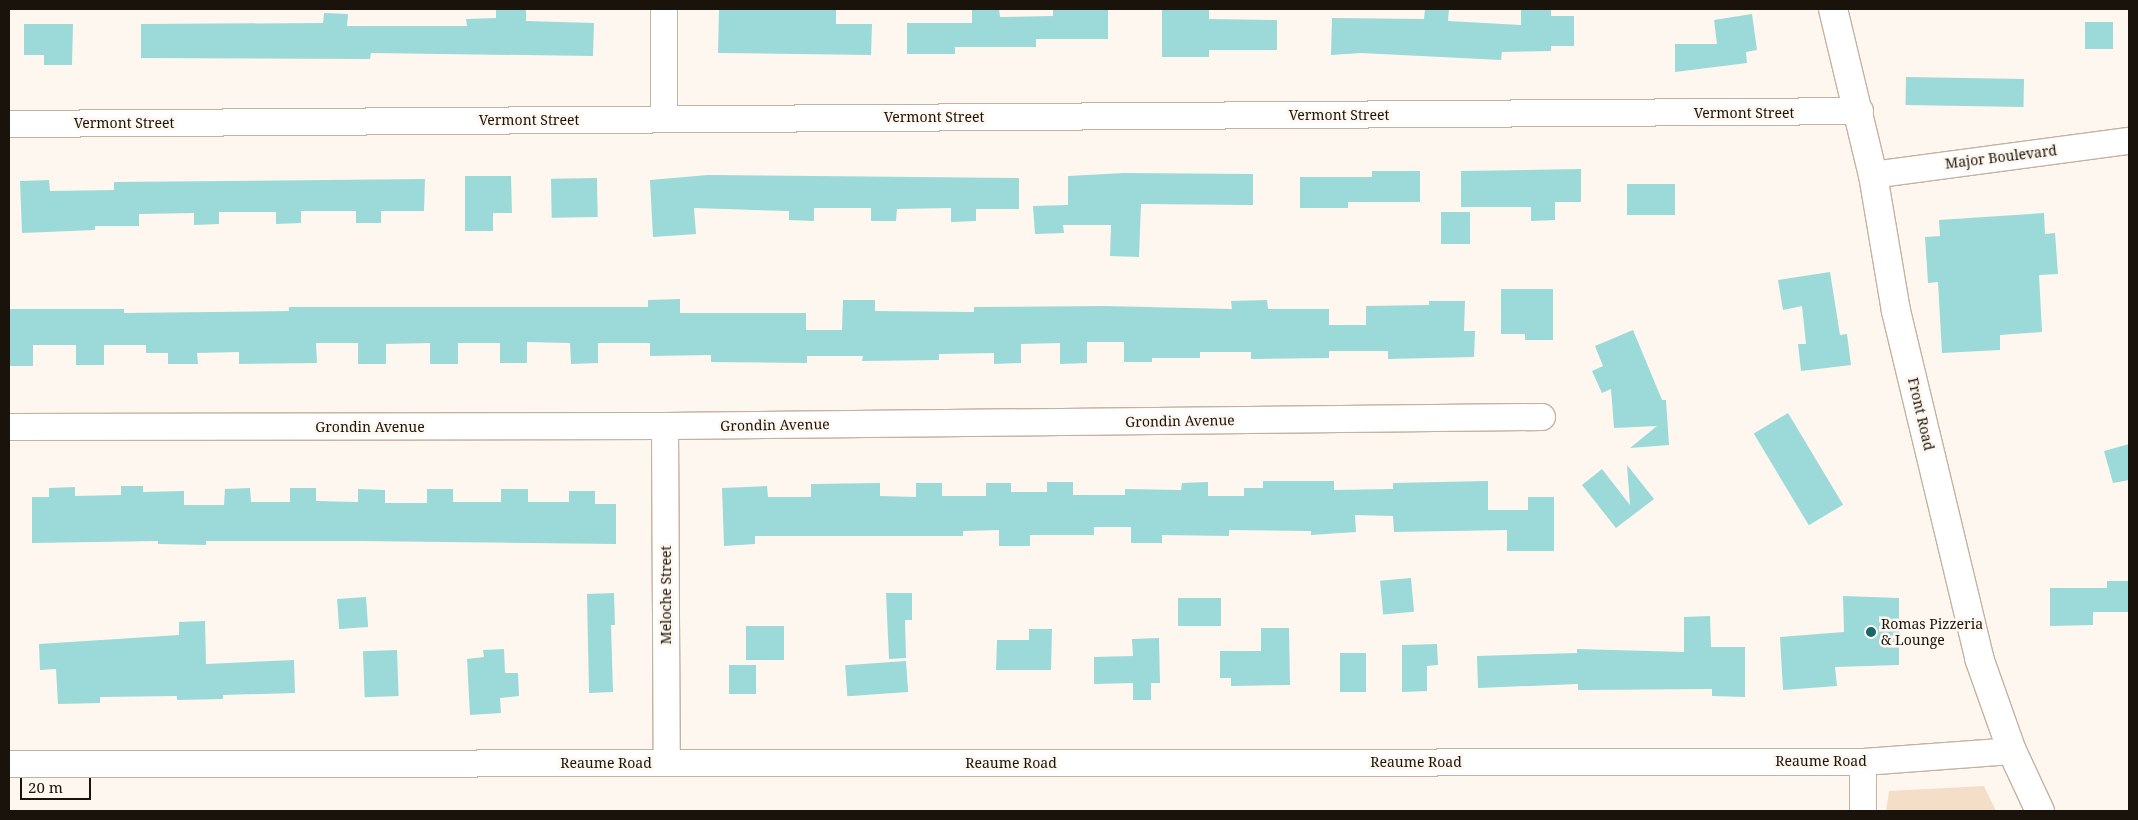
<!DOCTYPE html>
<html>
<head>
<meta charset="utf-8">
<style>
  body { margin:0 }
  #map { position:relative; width:2138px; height:820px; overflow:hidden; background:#fef7ef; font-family:"Noto Serif",serif }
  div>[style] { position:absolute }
  .green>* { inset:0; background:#f4dec7 }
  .building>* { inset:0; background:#9cd9d9; transform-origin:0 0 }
  .roads { filter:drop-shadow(1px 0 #c4b2a1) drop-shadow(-1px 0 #c4b2a1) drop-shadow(0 1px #c4b2a1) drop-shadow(0 -1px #c4b2a1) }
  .minor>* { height:26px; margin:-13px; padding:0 13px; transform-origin:13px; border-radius:13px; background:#fff }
  .secondary>* { height:28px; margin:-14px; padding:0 14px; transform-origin:14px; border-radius:14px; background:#fff }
  .dots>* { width:14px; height:14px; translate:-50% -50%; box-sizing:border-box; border:2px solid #fef7ef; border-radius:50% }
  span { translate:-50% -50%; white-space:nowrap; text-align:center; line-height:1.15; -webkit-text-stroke:5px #fef7ef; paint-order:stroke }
  .street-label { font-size:14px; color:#19130c }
  .poi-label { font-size:14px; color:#19130c }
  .left { translate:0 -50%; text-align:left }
  .frame { position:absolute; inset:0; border:10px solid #19130c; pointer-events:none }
  .scale { position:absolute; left:20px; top:778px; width:71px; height:22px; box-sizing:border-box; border:2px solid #19130c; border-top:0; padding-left:6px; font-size:15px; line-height:18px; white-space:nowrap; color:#19130c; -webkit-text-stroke:4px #fef7ef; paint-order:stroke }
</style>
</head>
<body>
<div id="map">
  <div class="green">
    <div style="clip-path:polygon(1984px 786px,1996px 811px,1886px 811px,1889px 791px)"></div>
  </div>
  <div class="building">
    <div style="clip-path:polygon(496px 9px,526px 9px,526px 21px,594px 23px,593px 56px,371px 53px,370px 59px,141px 58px,141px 24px,323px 23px,324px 13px,348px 14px,347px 26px,467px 26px,466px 19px,496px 18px)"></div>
    <div style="clip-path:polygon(719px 9px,836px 9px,836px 24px,872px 24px,871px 55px,718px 53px)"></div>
    <div style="clip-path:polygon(972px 9px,999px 9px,1000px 17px,1053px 16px,1053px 9px,1108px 9px,1108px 39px,1036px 39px,1036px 47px,955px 47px,955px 54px,907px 54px,907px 23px,972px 23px)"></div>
    <div style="clip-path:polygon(1162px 9px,1209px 9px,1209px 19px,1277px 20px,1277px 50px,1209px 50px,1209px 57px,1162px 57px)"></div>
    <div style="clip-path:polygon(1425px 9px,1449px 9px,1448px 21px,1521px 25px,1521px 9px,1551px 9px,1551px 16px,1574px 16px,1574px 46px,1551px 46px,1551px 51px,1502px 52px,1501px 60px,1361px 53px,1331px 55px,1332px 18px,1424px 19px)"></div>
    <div style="clip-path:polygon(1752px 14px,1757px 50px,1746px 52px,1747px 63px,1675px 72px,1675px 44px,1717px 44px,1714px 20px)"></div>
    <div style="left:2113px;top:22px;width:27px;height:28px;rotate:90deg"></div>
    <div style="clip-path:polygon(24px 24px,73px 24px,72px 65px,44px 65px,44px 55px,24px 55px)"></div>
    <div style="left:1906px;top:77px;width:118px;height:28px;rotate:1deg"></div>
    <div style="clip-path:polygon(1581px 169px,1581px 202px,1555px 202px,1555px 220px,1531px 221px,1531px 207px,1461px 207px,1461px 171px)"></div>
    <div style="clip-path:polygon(1372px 171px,1420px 171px,1420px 202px,1348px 202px,1348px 208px,1300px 208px,1300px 177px,1372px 177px)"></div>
    <div style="clip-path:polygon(1124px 173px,1253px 174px,1253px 205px,1141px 204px,1139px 257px,1110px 256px,1111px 225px,1063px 225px,1064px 233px,1035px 234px,1033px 206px,1068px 205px,1068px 176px)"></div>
    <div style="clip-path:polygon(708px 175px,1019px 178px,1019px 209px,976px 209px,976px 221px,951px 222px,951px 208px,897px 209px,896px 221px,871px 221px,871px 208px,814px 208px,814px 221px,789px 220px,789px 211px,694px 208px,696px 234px,653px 237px,650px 180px)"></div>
    <div style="clip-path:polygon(465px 176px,511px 176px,512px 213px,493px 213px,493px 231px,465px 231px)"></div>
    <div style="left:597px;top:178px;width:39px;height:46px;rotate:89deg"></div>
    <div style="clip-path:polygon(425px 179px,424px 211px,381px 211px,381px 223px,356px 223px,356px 211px,301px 211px,301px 223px,276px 224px,276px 212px,219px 212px,219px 224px,194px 225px,194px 213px,139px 214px,139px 226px,95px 226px,95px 230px,22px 233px,20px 181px,49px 180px,50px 191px,114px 190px,114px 182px)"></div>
    <div style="left:1627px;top:184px;width:48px;height:31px"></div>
    <div style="left:1441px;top:212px;width:29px;height:32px"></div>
    <div style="clip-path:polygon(2044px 213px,2045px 234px,2055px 233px,2058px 274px,2039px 275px,2042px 332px,2000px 335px,2000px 350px,1942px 353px,1938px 282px,1928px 283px,1925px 237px,1940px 236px,1939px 220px)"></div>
    <div style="clip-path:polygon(1830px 272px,1840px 335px,1847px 334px,1851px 365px,1801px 371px,1798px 344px,1806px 344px,1802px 306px,1783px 310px,1778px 280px)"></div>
    <div style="clip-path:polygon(1501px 289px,1553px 289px,1553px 340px,1525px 340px,1525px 334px,1501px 334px)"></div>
    <div style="clip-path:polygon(680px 299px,680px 313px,806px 313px,806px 330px,842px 330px,843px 300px,875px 300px,875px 311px,974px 312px,974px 307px,1104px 306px,1232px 309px,1231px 301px,1267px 300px,1268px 309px,1329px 309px,1329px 325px,1366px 325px,1366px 306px,1429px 305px,1429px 301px,1465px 301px,1464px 331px,1475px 331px,1474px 357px,1388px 359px,1388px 351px,1329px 351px,1329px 358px,1251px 359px,1251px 352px,1200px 352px,1200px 358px,1152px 358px,1152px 362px,1124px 362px,1124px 342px,1087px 342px,1087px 363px,1060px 364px,1060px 343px,1021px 344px,1021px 363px,994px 364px,994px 353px,939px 354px,939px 360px,862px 361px,863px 356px,807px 356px,807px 363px,711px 362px,711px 355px,650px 356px,650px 343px,598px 343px,598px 363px,571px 364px,570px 343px,527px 342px,527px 363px,500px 363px,500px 343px,458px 343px,458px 364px,430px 364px,430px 343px,386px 344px,386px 364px,358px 364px,358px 343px,316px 343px,317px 363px,239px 364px,239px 352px,197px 353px,198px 364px,168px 364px,168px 353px,146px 353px,146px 345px,104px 345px,104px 365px,76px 365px,76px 345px,33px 345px,33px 366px,9px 366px,9px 309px,124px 309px,124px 313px,289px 311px,289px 307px,648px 307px,648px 300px)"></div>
    <div style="clip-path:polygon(1633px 330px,1662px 400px,1666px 400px,1669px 445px,1630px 448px,1657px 426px,1614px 428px,1611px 389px,1602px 393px,1592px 371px,1603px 366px,1595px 346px)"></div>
    <div style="left:1788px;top:413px;width:107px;height:40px;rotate:59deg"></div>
    <div style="clip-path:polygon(2129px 444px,2129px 480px,2113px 483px,2104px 451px)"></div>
    <div style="clip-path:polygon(1627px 465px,1654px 499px,1616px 528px,1582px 485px,1602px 469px,1630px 505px)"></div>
    <div style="clip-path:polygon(1263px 481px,1334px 481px,1334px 490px,1393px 489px,1393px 483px,1488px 481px,1488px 510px,1528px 510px,1528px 497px,1554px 497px,1554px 551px,1507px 551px,1507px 530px,1394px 532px,1393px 516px,1355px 515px,1356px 532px,1311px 535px,1311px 531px,1229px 530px,1229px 536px,1162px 535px,1162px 543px,1131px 543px,1131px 527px,1094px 527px,1094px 535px,1030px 535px,1030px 546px,999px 546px,999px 530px,963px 531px,963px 536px,755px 536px,755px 544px,724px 546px,722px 488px,767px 486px,768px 497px,811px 497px,811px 484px,880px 483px,880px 496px,916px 497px,916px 483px,942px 483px,942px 496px,986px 496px,986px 483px,1011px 483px,1011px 492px,1047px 492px,1047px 482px,1073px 482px,1073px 495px,1125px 495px,1125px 489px,1181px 490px,1182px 483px,1208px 482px,1208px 496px,1244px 496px,1244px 488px,1263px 488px)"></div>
    <div style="clip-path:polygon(121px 486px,143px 486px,143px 492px,184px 491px,184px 505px,224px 505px,225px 489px,250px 488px,251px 502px,290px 502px,290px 488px,316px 488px,316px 501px,358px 502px,358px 489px,385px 490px,385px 503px,427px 503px,427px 489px,453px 489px,453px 502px,501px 502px,501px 489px,528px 489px,528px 502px,569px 502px,569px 491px,595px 491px,595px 504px,616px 504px,616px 544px,358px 541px,206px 541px,206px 545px,158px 544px,158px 541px,32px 543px,32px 497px,49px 497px,49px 488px,75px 487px,75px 496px,121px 495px)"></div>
    <div style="left:1411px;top:578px;width:34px;height:31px;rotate:85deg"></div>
    <div style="clip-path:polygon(2107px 581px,2129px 581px,2129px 612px,2093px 612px,2093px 625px,2050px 626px,2050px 588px,2107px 588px)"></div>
    <div style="clip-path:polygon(614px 593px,615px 625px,611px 625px,613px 692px,589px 693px,587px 594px)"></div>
    <div style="clip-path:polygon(886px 593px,912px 593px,912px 620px,905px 620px,906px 658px,889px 659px)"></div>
    <div style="clip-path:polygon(1843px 596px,1899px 598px,1899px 665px,1835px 667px,1837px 686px,1783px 690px,1780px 637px,1844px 632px)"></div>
    <div style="left:366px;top:597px;width:30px;height:29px;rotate:86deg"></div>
    <div style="left:1178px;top:598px;width:43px;height:28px"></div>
    <div style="clip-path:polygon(1710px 616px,1711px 647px,1745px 647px,1745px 697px,1712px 696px,1712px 689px,1578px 690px,1578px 684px,1478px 688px,1477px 656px,1577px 653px,1577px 649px,1684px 652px,1684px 617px)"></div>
    <div style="clip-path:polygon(205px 621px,206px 664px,294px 660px,295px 693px,223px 695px,223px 699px,177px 700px,177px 696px,100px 697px,100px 703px,58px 704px,56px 669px,40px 670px,39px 644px,179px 635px,179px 622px)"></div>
    <div style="left:746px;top:626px;width:38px;height:34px"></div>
    <div style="clip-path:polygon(1261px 628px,1289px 628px,1290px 685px,1231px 686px,1231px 678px,1220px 678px,1220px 651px,1261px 651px)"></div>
    <div style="clip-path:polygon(1029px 629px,1052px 629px,1051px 670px,996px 670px,997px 640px,1029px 640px)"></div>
    <div style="clip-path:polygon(1159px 638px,1160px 683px,1151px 683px,1151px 700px,1133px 700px,1133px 683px,1094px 684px,1094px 657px,1133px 656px,1132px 639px)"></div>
    <div style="clip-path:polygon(1437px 644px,1438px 665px,1427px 666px,1427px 691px,1402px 692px,1402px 645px)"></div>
    <div style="clip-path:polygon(504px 649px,505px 673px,518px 673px,519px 696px,500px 698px,501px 713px,470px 715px,467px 659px,484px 657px,483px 650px)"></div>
    <div style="left:397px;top:650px;width:46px;height:34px;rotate:88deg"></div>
    <div style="left:1366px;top:653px;width:39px;height:26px;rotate:90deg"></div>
    <div style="left:906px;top:661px;width:31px;height:61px;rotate:86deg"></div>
    <div style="left:729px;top:665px;width:27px;height:29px"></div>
  </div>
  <div class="roads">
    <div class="minor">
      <div style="left:664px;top:9px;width:110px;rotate:90deg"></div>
      <div style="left:9px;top:124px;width:1851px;rotate:-0.4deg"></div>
      <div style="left:1873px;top:175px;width:258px;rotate:-7.6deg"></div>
      <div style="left:665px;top:426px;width:337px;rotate:89.7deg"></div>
      <div style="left:9px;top:427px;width:656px;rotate:-0.09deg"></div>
      <div style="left:665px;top:426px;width:877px;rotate:-0.59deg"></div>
      <div style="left:1863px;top:762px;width:49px;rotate:90deg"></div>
      <div style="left:9px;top:764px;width:1854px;rotate:-0.06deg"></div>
      <div style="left:1863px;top:762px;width:149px;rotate:-4.2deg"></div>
    </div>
    <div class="secondary">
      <div style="left:1833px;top:9px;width:171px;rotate:76.5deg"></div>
      <div style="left:1873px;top:175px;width:138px;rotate:80.4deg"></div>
      <div style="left:1896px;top:311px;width:357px;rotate:76.5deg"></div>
      <div style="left:1979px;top:658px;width:99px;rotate:70.5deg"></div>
      <div style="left:2012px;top:751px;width:66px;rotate:65deg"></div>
    </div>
  </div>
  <div class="dots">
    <div style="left:1871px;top:632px;background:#186667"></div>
  </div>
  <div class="street-label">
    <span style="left:1744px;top:113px">Vermont Street</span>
    <span style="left:1339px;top:115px">Vermont Street</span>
    <span style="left:934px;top:117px">Vermont Street</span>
    <span style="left:529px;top:120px">Vermont Street</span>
    <span style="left:124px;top:123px">Vermont Street</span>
    <span style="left:2001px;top:157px;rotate:-7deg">Major Boulevard</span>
    <span style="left:1921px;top:414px;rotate:77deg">Front Road</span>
    <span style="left:1180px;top:421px;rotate:-1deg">Grondin Avenue</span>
    <span style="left:775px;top:425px;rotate:-1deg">Grondin Avenue</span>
    <span style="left:370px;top:427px">Grondin Avenue</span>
    <span style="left:666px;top:595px;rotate:-90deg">Meloche Street</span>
    <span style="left:1821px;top:761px">Reaume Road</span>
    <span style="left:1416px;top:762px">Reaume Road</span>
    <span style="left:606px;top:763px">Reaume Road</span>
    <span style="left:1011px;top:763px">Reaume Road</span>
  </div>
  <div class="poi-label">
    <span class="left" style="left:1881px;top:632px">Romas Pizzeria<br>&amp; Lounge</span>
  </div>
  <div class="frame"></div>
  <div class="scale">20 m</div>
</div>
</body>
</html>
